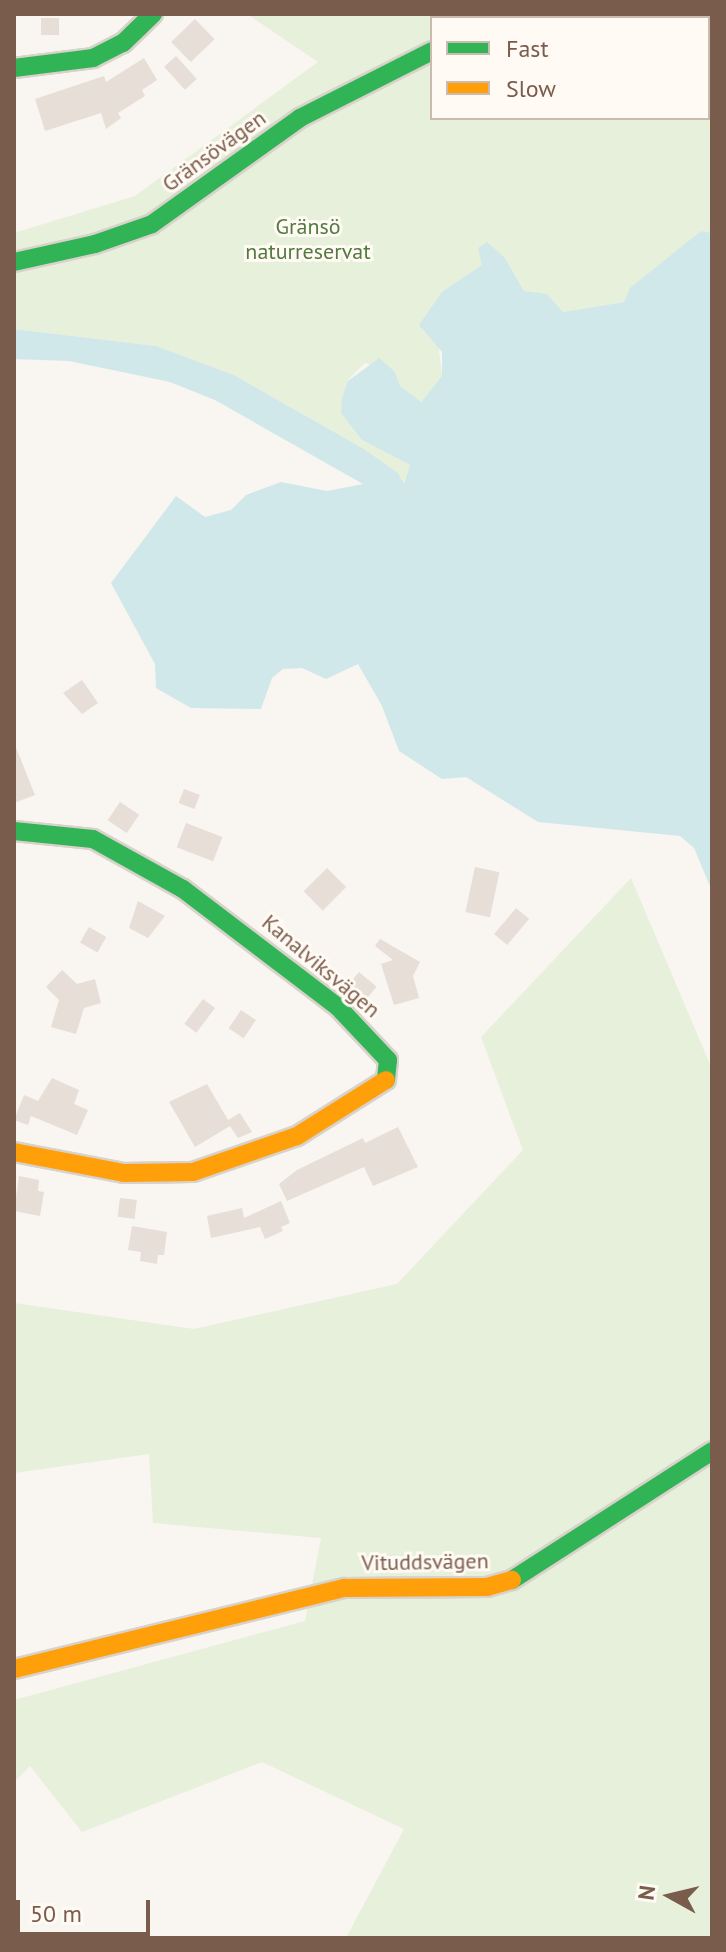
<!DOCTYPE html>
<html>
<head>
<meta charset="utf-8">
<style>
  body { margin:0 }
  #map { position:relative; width:726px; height:1952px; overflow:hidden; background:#f9f5f0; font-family:"PT Sans",sans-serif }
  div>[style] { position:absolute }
  .green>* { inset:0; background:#e7f0db }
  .water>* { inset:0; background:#d0e8ea }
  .building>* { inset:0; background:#e6ded7; transform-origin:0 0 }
  .roads { filter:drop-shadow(2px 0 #d9d2cb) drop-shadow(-2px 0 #d9d2cb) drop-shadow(0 2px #d9d2cb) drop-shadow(0 -2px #d9d2cb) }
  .fast>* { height:18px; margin:-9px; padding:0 9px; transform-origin:9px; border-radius:9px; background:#30b455 }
  .slow>* { height:18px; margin:-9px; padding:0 9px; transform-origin:9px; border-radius:9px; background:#ff9f0a }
  span { translate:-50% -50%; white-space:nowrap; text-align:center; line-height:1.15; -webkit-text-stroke:6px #fffaf3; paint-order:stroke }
  .street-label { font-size:22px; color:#7a5c4d }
  .park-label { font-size:22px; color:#537a41 }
  .frame { position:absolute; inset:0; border:16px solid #7a5c4d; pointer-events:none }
  .legend { position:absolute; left:430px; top:16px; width:280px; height:104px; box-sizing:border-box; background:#fffaf3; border:2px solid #cabbb1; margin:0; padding:10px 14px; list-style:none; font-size:24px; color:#7a5c4d }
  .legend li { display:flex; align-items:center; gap:16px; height:40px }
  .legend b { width:40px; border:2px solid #cabbb1 }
  .north { position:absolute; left:630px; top:1856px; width:80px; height:80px; -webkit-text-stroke:6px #fffaf3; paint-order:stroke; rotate:278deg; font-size:22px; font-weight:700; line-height:32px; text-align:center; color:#7a5c4d }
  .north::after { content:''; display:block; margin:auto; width:28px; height:36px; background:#7a5c4d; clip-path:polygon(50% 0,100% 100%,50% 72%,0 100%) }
  .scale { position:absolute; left:16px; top:1900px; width:134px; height:36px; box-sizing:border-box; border:4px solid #7a5c4d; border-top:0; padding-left:10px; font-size:24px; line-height:28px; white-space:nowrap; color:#7a5c4d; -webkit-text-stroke:6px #fffaf3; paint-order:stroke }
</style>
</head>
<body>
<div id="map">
  <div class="green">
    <div style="clip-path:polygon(evenodd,247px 14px,712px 14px,712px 233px,701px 231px,624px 302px,563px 312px,547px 295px,524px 291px,505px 258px,483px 265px,438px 341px,442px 376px,420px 403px,400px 386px,395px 372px,365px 363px,348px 380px,342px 413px,362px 440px,410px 465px,404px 484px,398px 473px,364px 449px,234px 375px,156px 346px,14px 329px,14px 233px,135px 196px,318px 62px,247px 14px,432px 18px,708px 18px,708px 118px,432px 118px,432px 18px)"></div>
    <div style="clip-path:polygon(631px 878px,712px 1069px,712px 1938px,346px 1938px,404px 1829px,262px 1762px,82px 1832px,30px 1766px,14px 1782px,14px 1700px,305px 1621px,321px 1538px,153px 1523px,149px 1454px,14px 1473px,14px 1303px,194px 1329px,397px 1284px,523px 1150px,481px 1037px)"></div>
  </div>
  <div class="water">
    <div style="clip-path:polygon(701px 231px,712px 233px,712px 891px,694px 848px,680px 836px,538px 822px,466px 777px,442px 779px,399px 751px,382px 706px,358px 664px,326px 679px,302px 668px,283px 669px,272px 678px,261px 709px,191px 708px,156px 688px,155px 664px,111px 583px,176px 496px,205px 517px,231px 510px,246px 495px,281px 482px,327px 491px,363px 484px,215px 400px,170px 382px,69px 361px,14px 359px,14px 329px,156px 346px,234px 375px,364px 449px,398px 473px,404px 484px,410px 465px,362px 440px,341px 413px,342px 398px,348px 381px,379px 358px,395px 372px,400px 386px,421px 402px,442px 376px,442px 352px,419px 325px,442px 292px,482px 265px,478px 248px,487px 242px,505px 258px,524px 291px,547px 294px,563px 312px,624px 302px,630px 288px)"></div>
  </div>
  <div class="building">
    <div style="left:41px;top:18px;width:18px;height:17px"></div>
    <div style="left:195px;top:19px;width:28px;height:33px;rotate:46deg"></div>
    <div style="left:176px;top:56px;width:31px;height:16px;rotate:48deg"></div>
    <div style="clip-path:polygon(144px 58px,157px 80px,142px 90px,145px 96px,118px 113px,121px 118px,106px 129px,101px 113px,45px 131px,35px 99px,104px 76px,106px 82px)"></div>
    <div style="clip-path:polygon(82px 680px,98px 703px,82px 714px,63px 693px)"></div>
    <div style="clip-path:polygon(15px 745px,35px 795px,14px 803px,14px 746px)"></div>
    <div style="left:184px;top:789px;width:17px;height:15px;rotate:21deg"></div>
    <div style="left:120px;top:802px;width:23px;height:22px;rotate:34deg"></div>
    <div style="left:186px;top:823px;width:39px;height:26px;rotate:21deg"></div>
    <div style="left:475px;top:867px;width:25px;height:46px;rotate:12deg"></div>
    <div style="left:327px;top:868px;width:27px;height:33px;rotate:45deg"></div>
    <div style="clip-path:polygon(138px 901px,165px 916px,148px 938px,129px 928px)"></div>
    <div style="left:516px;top:908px;width:17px;height:34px;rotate:40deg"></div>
    <div style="left:89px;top:927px;width:20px;height:18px;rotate:30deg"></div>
    <div style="clip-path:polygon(380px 939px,420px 962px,413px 976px,419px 998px,394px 1005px,381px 964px,393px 960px,375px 946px)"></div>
    <div style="clip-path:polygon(62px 970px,77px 984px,95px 979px,101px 1003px,84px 1008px,76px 1034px,51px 1027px,59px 1000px,46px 987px)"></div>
    <div style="left:359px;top:972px;width:23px;height:17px;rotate:40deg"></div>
    <div style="left:203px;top:999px;width:15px;height:31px;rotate:37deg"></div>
    <div style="left:241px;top:1010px;width:18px;height:22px;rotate:34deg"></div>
    <div style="clip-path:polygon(52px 1078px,79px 1090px,74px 1104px,88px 1110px,77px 1135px,31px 1116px,28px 1125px,14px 1120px,24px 1095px,38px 1101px)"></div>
    <div style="clip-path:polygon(207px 1084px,228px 1120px,240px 1113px,252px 1132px,238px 1138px,230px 1126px,195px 1147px,169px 1102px)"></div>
    <div style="clip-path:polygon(398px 1127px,418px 1167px,373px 1186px,364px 1167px,287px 1201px,279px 1184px,297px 1170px,363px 1138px,365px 1143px)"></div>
    <div style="clip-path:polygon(19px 1176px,39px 1180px,38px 1191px,44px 1192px,40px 1216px,14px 1211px)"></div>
    <div style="left:120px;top:1198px;width:17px;height:19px;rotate:7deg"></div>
    <div style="clip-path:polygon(281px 1201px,290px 1223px,281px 1227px,283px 1231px,265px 1239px,260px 1227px,211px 1238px,207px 1216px,242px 1208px,244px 1218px)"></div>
    <div style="clip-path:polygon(132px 1226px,167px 1232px,164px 1255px,158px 1255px,157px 1264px,140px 1261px,141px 1252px,128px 1250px)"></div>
  </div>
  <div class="roads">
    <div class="fast">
      <div style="left:506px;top:18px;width:10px;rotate:-24deg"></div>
      <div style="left:14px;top:68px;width:80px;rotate:-7.2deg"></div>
      <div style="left:93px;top:58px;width:34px;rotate:-27deg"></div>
      <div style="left:123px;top:43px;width:42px;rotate:-44deg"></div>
      <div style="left:14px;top:262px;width:83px;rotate:-12.5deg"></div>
      <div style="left:95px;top:244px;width:60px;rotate:-19.3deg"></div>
      <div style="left:152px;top:224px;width:182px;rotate:-35.6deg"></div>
      <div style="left:300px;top:118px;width:148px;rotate:-26.9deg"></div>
      <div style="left:14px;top:831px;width:79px;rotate:5.8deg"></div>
      <div style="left:93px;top:839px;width:103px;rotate:29.1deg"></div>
      <div style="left:183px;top:889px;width:195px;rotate:37.3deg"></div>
      <div style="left:338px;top:1007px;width:73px;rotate:46.7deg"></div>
      <div style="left:388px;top:1060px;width:20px;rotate:96deg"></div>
      <div style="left:512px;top:1580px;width:238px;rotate:-32.8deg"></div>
    </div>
    <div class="slow">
      <div style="left:14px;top:1152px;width:112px;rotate:10.8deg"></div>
      <div style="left:124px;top:1173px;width:69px;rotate:-0.8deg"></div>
      <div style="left:193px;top:1172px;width:110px;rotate:-19.1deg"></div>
      <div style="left:297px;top:1136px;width:105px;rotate:-32.2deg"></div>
      <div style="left:14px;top:1669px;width:340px;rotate:-13.8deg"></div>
      <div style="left:344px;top:1588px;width:143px;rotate:-0.4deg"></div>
      <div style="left:487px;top:1587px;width:26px;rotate:-16deg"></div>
    </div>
  </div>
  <div class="street-label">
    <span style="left:214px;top:151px;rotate:-36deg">Gränsövägen</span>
    <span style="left:321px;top:966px;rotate:40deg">Kanalviksvägen</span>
    <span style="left:425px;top:1562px;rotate:-1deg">Vituddsvägen</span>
  </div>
  <div class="park-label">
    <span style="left:308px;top:239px">Gränsö<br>naturreservat</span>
  </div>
  <div class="frame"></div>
  <ul class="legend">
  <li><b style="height:10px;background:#30b455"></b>Fast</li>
  <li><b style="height:10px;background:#ff9f0a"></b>Slow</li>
  </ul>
  <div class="north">N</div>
  <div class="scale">50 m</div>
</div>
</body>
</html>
